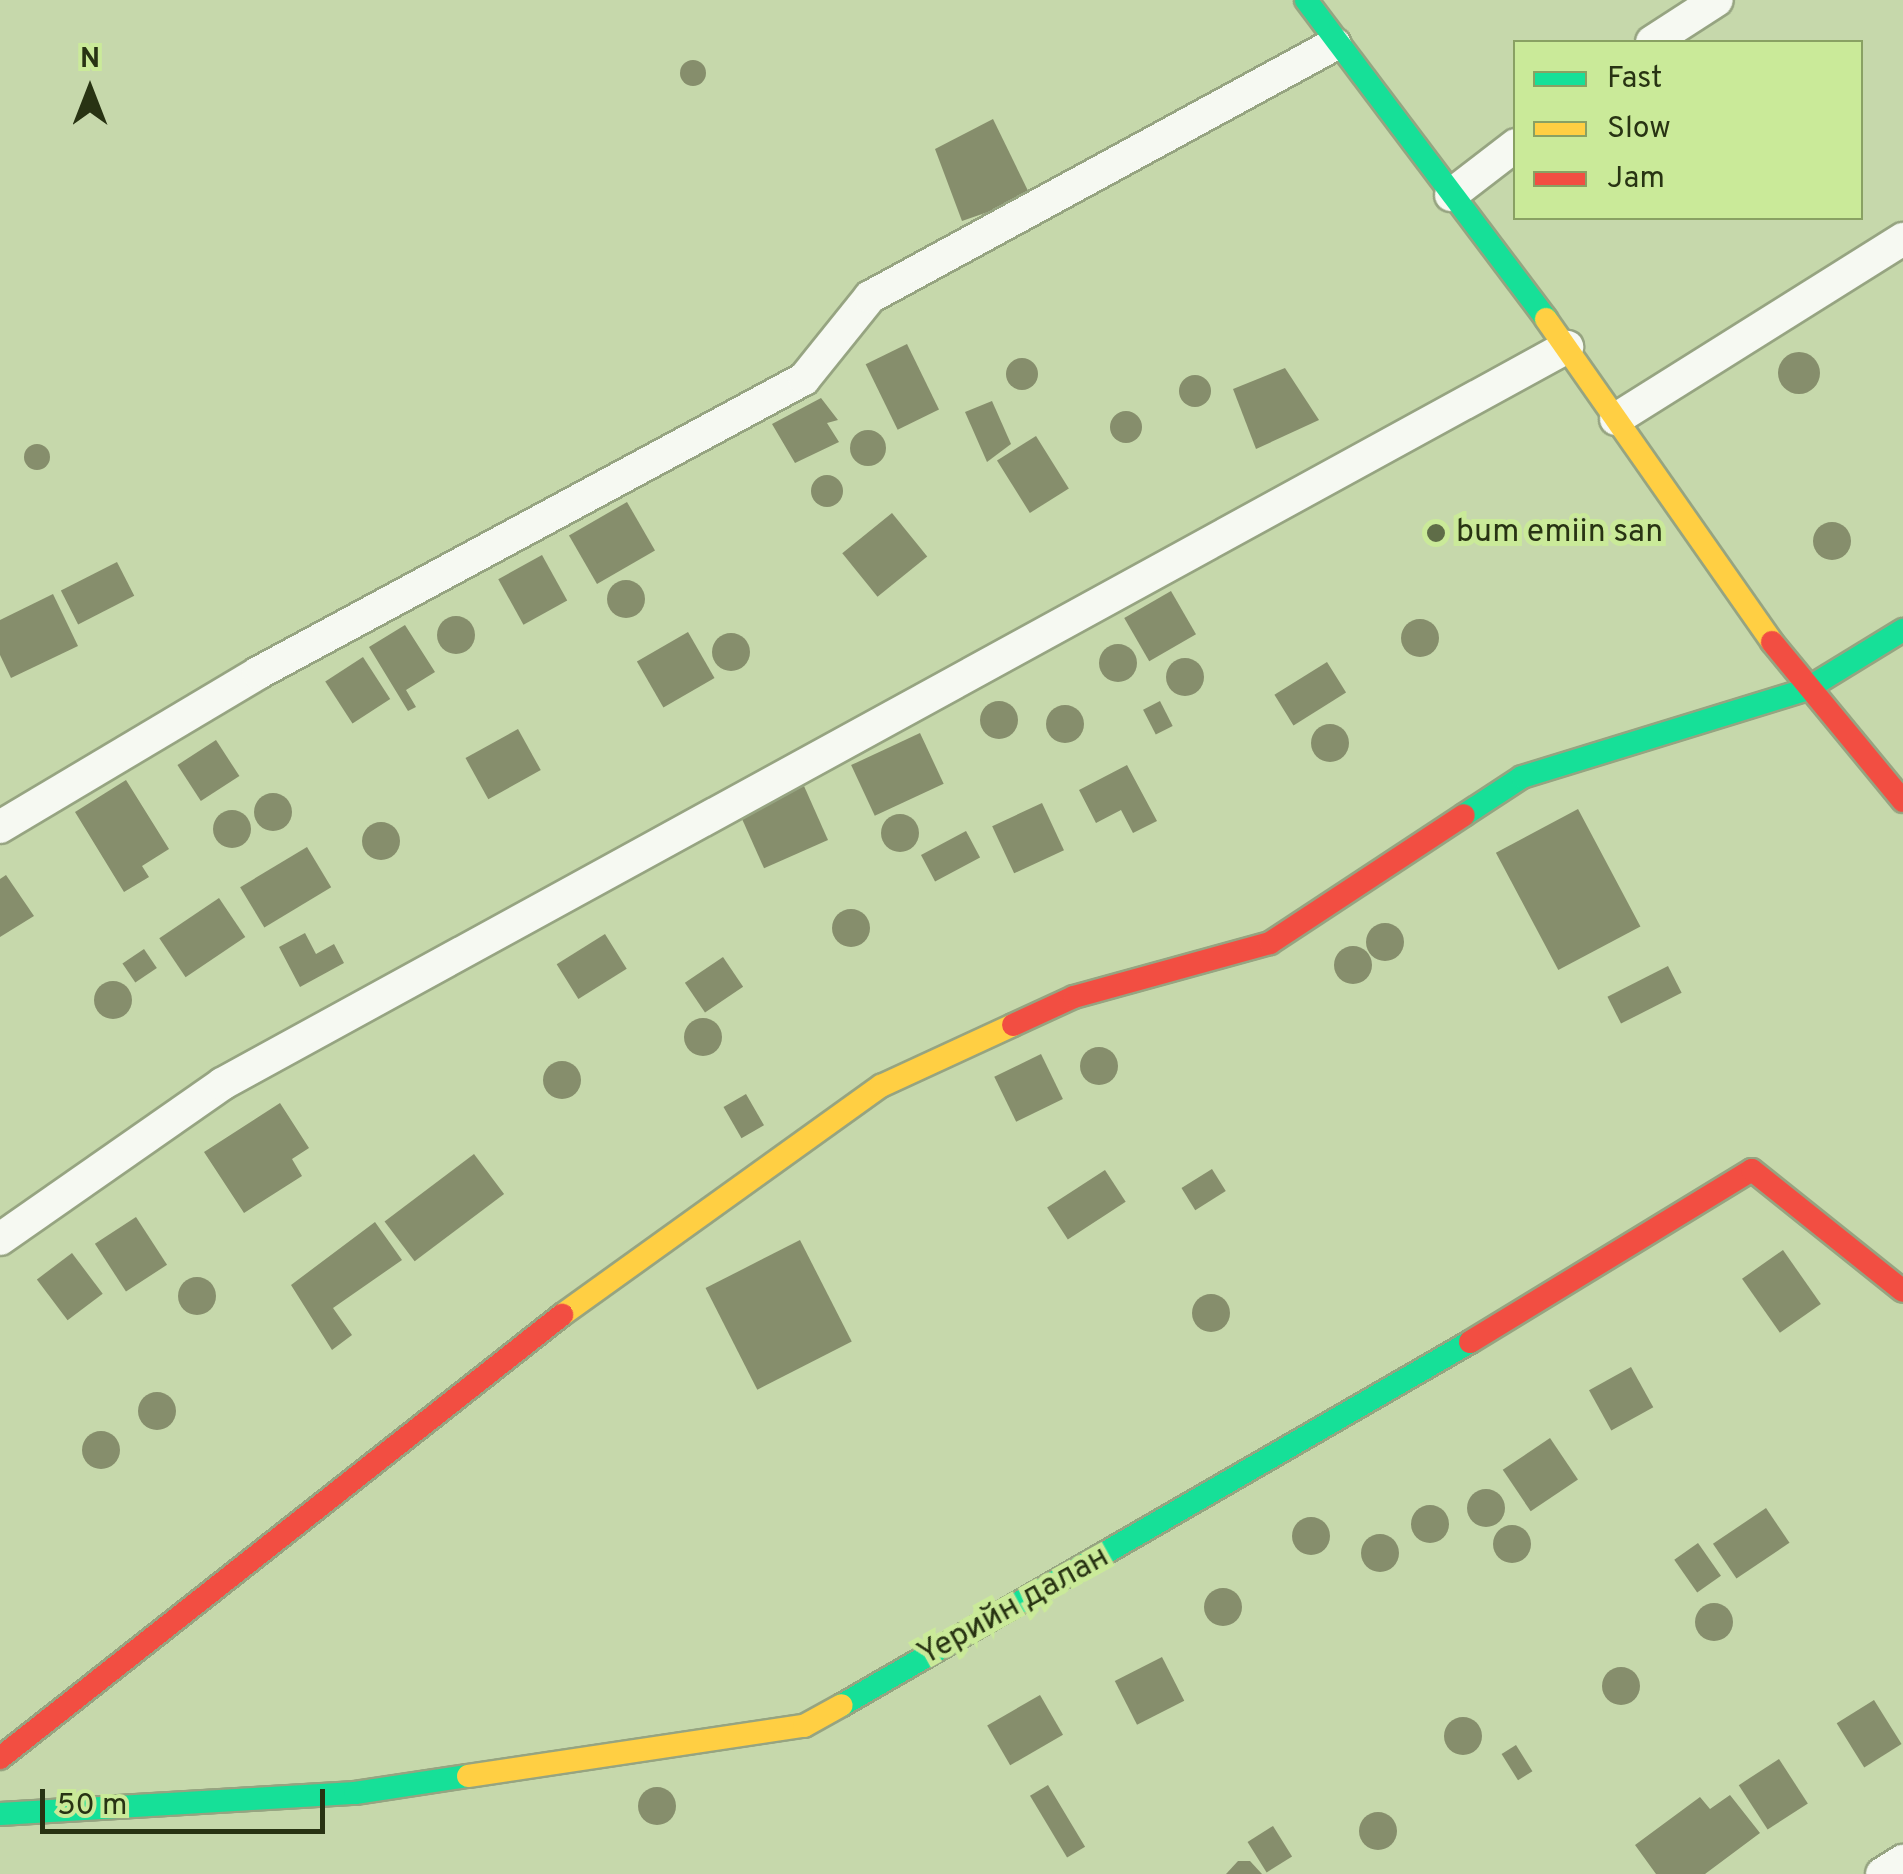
<!DOCTYPE html>
<html>
<head>
<meta charset="utf-8">
<style>
  body { margin:0 }
  #map { position:relative; width:1903px; height:1874px; overflow:hidden; background:#c6d8ab; font-family:Overpass,sans-serif }
  div>[style] { position:absolute }
  .building>* { inset:0; background:#868e6c; transform-origin:0 0 }
  .round { border-radius:50% }
  .roads { filter:drop-shadow(2px 0 #96a481) drop-shadow(-2px 0 #96a481) drop-shadow(0 2px #96a481) drop-shadow(0 -2px #96a481) }
  .street>* { height:32px; margin:-16px; padding:0 16px; transform-origin:16px; border-radius:16px; background:#f6f9f2 }
  .fast>* { height:22px; margin:-11px; padding:0 11px; transform-origin:11px; border-radius:11px; background:#16e098 }
  .slow>* { height:22px; margin:-11px; padding:0 11px; transform-origin:11px; border-radius:11px; background:#ffcf43 }
  .jam>* { height:22px; margin:-11px; padding:0 11px; transform-origin:11px; border-radius:11px; background:#f24e42 }
  .dots>* { width:28px; height:28px; translate:-50% -50%; box-sizing:border-box; border:5px solid #caea99; border-radius:50% }
  span { translate:-50% -50%; white-space:nowrap; text-align:center; line-height:1.15; -webkit-text-stroke:10px #caea99; paint-order:stroke }
  .poi-label { font-size:32px; color:#283313 }
  .left { translate:0 -50%; text-align:left }
  .street-label { font-size:32px; color:#283313 }
  .legend { position:absolute; left:1513px; top:40px; width:350px; height:180px; box-sizing:border-box; background:#caea99; border:2px solid #89a163; margin:0; padding:12px 18px; list-style:none; font-size:30px; color:#283313 }
  .legend li { display:flex; align-items:center; gap:20px; height:50px }
  .legend b { width:50px; border:2px solid #89a163 }
  .north { position:absolute; left:40px; top:40px; width:100px; height:100px; -webkit-text-stroke:8px #caea99; paint-order:stroke; rotate:0deg; font-size:28px; font-weight:700; line-height:40px; text-align:center; color:#283313 }
  .north::after { content:''; display:block; margin:auto; width:35px; height:45px; background:#283313; clip-path:polygon(50% 0,100% 100%,50% 72%,0 100%) }
  .scale { position:absolute; left:40px; top:1789px; width:285px; height:45px; box-sizing:border-box; border:5px solid #283313; border-top:0; padding-left:12px; font-size:30px; line-height:35px; white-space:nowrap; color:#283313; -webkit-text-stroke:8px #caea99; paint-order:stroke }
</style>
</head>
<body>
<div id="map">
  <div class="building">
    <div class="round" style="left:680px;top:60px;width:26px;height:26px"></div>
    <div style="clip-path:polygon(993px 119px,1031px 197px,962px 221px,935px 149px)"></div>
    <div style="left:907px;top:344px;width:73px;height:46px;rotate:64deg"></div>
    <div class="round" style="left:1778px;top:352px;width:42px;height:42px"></div>
    <div class="round" style="left:1006px;top:358px;width:32px;height:32px"></div>
    <div style="clip-path:polygon(1285px 368px,1319px 420px,1256px 449px,1233px 389px)"></div>
    <div class="round" style="left:1179px;top:375px;width:32px;height:32px"></div>
    <div style="clip-path:polygon(821px 398px,838px 420px,827px 423px,839px 442px,795px 463px,772px 424px)"></div>
    <div style="clip-path:polygon(992px 401px,1011px 444px,987px 462px,965px 412px)"></div>
    <div class="round" style="left:1110px;top:411px;width:32px;height:32px"></div>
    <div class="round" style="left:850px;top:430px;width:36px;height:36px"></div>
    <div style="left:1036px;top:436px;width:62px;height:46px;rotate:58deg"></div>
    <div class="round" style="left:24px;top:444px;width:26px;height:26px"></div>
    <div class="round" style="left:811px;top:475px;width:32px;height:32px"></div>
    <div style="left:627px;top:502px;width:56px;height:67px;rotate:60deg"></div>
    <div style="left:892px;top:513px;width:56px;height:64px;rotate:51deg"></div>
    <div class="round" style="left:1813px;top:522px;width:38px;height:38px"></div>
    <div style="left:542px;top:555px;width:52px;height:50px;rotate:61deg"></div>
    <div style="left:117px;top:562px;width:38px;height:63px;rotate:63deg"></div>
    <div class="round" style="left:607px;top:580px;width:38px;height:38px"></div>
    <div style="left:1171px;top:591px;width:50px;height:54px;rotate:60deg"></div>
    <div style="clip-path:polygon(53px 594px,78px 646px,11px 678px,0 655px,0 620px)"></div>
    <div class="round" style="left:437px;top:616px;width:38px;height:38px"></div>
    <div class="round" style="left:1401px;top:619px;width:38px;height:38px"></div>
    <div style="clip-path:polygon(405px 625px,435px 672px,406px 690px,416px 707px,408px 711px,369px 647px)"></div>
    <div style="left:688px;top:632px;width:53px;height:59px;rotate:60deg"></div>
    <div class="round" style="left:712px;top:633px;width:38px;height:38px"></div>
    <div class="round" style="left:1099px;top:644px;width:38px;height:38px"></div>
    <div style="left:363px;top:657px;width:50px;height:45px;rotate:57deg"></div>
    <div class="round" style="left:1166px;top:658px;width:38px;height:38px"></div>
    <div style="left:1327px;top:662px;width:36px;height:62px;rotate:58deg"></div>
    <div style="left:1160px;top:701px;width:28px;height:19px;rotate:63deg"></div>
    <div class="round" style="left:980px;top:701px;width:38px;height:38px"></div>
    <div class="round" style="left:1046px;top:705px;width:38px;height:38px"></div>
    <div class="round" style="left:1311px;top:724px;width:38px;height:38px"></div>
    <div style="left:518px;top:729px;width:47px;height:60px;rotate:61deg"></div>
    <div style="left:920px;top:733px;width:56px;height:76px;rotate:65deg"></div>
    <div style="left:216px;top:740px;width:43px;height:46px;rotate:57deg"></div>
    <div style="clip-path:polygon(1127px 765px,1157px 821px,1133px 833px,1121px 810px,1096px 823px,1079px 790px)"></div>
    <div style="clip-path:polygon(126px 780px,169px 849px,142px 866px,149px 877px,124px 892px,75px 812px)"></div>
    <div style="left:804px;top:786px;width:59px;height:70px;rotate:66deg"></div>
    <div class="round" style="left:254px;top:793px;width:38px;height:38px"></div>
    <div style="left:1042px;top:803px;width:52px;height:55px;rotate:65deg"></div>
    <div style="left:1578px;top:809px;width:133px;height:93px;rotate:62deg"></div>
    <div class="round" style="left:213px;top:810px;width:38px;height:38px"></div>
    <div class="round" style="left:881px;top:814px;width:38px;height:38px"></div>
    <div class="round" style="left:362px;top:822px;width:38px;height:38px"></div>
    <div style="left:966px;top:831px;width:30px;height:51px;rotate:62deg"></div>
    <div style="left:307px;top:847px;width:47px;height:78px;rotate:59deg"></div>
    <div style="clip-path:polygon(6px 875px,34px 916px,0 937px,0 879px)"></div>
    <div style="left:219px;top:898px;width:47px;height:72px;rotate:56deg"></div>
    <div class="round" style="left:832px;top:909px;width:38px;height:38px"></div>
    <div class="round" style="left:1366px;top:923px;width:38px;height:38px"></div>
    <div style="clip-path:polygon(305px 933px,316px 954px,334px 944px,344px 963px,300px 987px,279px 947px)"></div>
    <div style="left:605px;top:934px;width:41px;height:57px;rotate:58deg"></div>
    <div class="round" style="left:1334px;top:946px;width:38px;height:38px"></div>
    <div style="left:144px;top:949px;width:23px;height:26px;rotate:56deg"></div>
    <div style="left:723px;top:957px;width:36px;height:46px;rotate:56deg"></div>
    <div style="left:1668px;top:966px;width:30px;height:68px;rotate:63deg"></div>
    <div class="round" style="left:94px;top:981px;width:38px;height:38px"></div>
    <div class="round" style="left:684px;top:1018px;width:38px;height:38px"></div>
    <div class="round" style="left:1080px;top:1047px;width:38px;height:38px"></div>
    <div style="left:1041px;top:1054px;width:50px;height:52px;rotate:64deg"></div>
    <div class="round" style="left:543px;top:1061px;width:38px;height:38px"></div>
    <div style="left:746px;top:1094px;width:36px;height:26px;rotate:60deg"></div>
    <div style="clip-path:polygon(280px 1103px,309px 1148px,292px 1159px,302px 1176px,244px 1213px,204px 1152px)"></div>
    <div style="left:474px;top:1154px;width:50px;height:112px;rotate:53deg"></div>
    <div style="left:1212px;top:1169px;width:26px;height:36px;rotate:58deg"></div>
    <div style="left:1105px;top:1170px;width:38px;height:69px;rotate:57deg"></div>
    <div style="left:136px;top:1217px;width:57px;height:49px;rotate:57deg"></div>
    <div style="clip-path:polygon(375px 1222px,402px 1260px,333px 1308px,352px 1335px,332px 1350px,291px 1285px)"></div>
    <div style="left:800px;top:1240px;width:114px;height:106px;rotate:63deg"></div>
    <div style="left:1783px;top:1250px;width:66px;height:50px;rotate:55deg"></div>
    <div style="left:72px;top:1253px;width:51px;height:44px;rotate:53deg"></div>
    <div class="round" style="left:178px;top:1277px;width:38px;height:38px"></div>
    <div class="round" style="left:1192px;top:1294px;width:38px;height:38px"></div>
    <div style="left:1631px;top:1367px;width:46px;height:48px;rotate:61deg"></div>
    <div class="round" style="left:138px;top:1392px;width:38px;height:38px"></div>
    <div class="round" style="left:82px;top:1431px;width:38px;height:38px"></div>
    <div style="left:1550px;top:1438px;width:50px;height:57px;rotate:56deg"></div>
    <div class="round" style="left:1467px;top:1489px;width:38px;height:38px"></div>
    <div class="round" style="left:1411px;top:1505px;width:38px;height:38px"></div>
    <div style="left:1766px;top:1508px;width:42px;height:64px;rotate:56deg"></div>
    <div class="round" style="left:1292px;top:1517px;width:38px;height:38px"></div>
    <div class="round" style="left:1493px;top:1525px;width:38px;height:38px"></div>
    <div class="round" style="left:1361px;top:1534px;width:38px;height:38px"></div>
    <div style="left:1698px;top:1543px;width:40px;height:29px;rotate:55deg"></div>
    <div class="round" style="left:1204px;top:1588px;width:38px;height:38px"></div>
    <div class="round" style="left:1695px;top:1603px;width:38px;height:38px"></div>
    <div style="left:1162px;top:1657px;width:49px;height:53px;rotate:63deg"></div>
    <div class="round" style="left:1602px;top:1667px;width:38px;height:38px"></div>
    <div style="left:1040px;top:1695px;width:46px;height:61px;rotate:60deg"></div>
    <div style="left:1874px;top:1700px;width:52px;height:44px;rotate:58deg"></div>
    <div class="round" style="left:1444px;top:1717px;width:38px;height:38px"></div>
    <div style="left:1516px;top:1745px;width:31px;height:17px;rotate:58deg"></div>
    <div style="left:1779px;top:1759px;width:53px;height:48px;rotate:57deg"></div>
    <div style="left:1048px;top:1785px;width:72px;height:21px;rotate:59deg"></div>
    <div class="round" style="left:638px;top:1787px;width:38px;height:38px"></div>
    <div style="clip-path:polygon(1730px 1795px,1760px 1833px,1705px 1874px,1656px 1874px,1635px 1845px,1700px 1797px,1710px 1809px)"></div>
    <div class="round" style="left:1359px;top:1812px;width:38px;height:38px"></div>
    <div style="left:1273px;top:1826px;width:36px;height:30px;rotate:58deg"></div>
    <div style="clip-path:polygon(1238px 1861px,1250px 1861px,1262px 1874px,1226px 1874px)"></div>
  </div>
  <div class="roads">
    <div class="street">
      <div style="left:1652px;top:42px;width:77px;rotate:-32.9deg"></div>
      <div style="left:1451px;top:195px;width:82px;rotate:-37.6deg"></div>
      <div style="left:1616px;top:419px;width:339px;rotate:-32.1deg"></div>
      <div style="left:0;top:827px;width:300px;rotate:-30.8deg"></div>
      <div style="left:258px;top:673px;width:620px;rotate:-28.3deg"></div>
      <div style="left:804px;top:379px;width:105px;rotate:-51.2deg"></div>
      <div style="left:870px;top:297px;width:529px;rotate:-28.55deg"></div>
      <div style="left:0;top:1239px;width:271px;rotate:-34.9deg"></div>
      <div style="left:222px;top:1084px;width:1534px;rotate:-28.72deg"></div>
      <div style="left:1882px;top:1874px;width:25px;rotate:-32deg"></div>
    </div>
    <div class="fast">
      <div style="left:1306px;top:0;width:399px;rotate:53deg"></div>
      <div style="left:1464px;top:815px;width:69px;rotate:-33.2deg"></div>
      <div style="left:1522px;top:777px;width:296px;rotate:-17.1deg"></div>
      <div style="left:1805px;top:690px;width:115px;rotate:-31.5deg"></div>
      <div style="left:842px;top:1705px;width:725px;rotate:-30.03deg"></div>
      <div style="left:0;top:1814px;width:356px;rotate:-3.4deg"></div>
      <div style="left:355px;top:1793px;width:114px;rotate:-8.6deg"></div>
    </div>
    <div class="slow">
      <div style="left:1546px;top:319px;width:394px;rotate:55deg"></div>
      <div style="left:562px;top:1315px;width:393px;rotate:-35.7deg"></div>
      <div style="left:881px;top:1086px;width:145px;rotate:-24.8deg"></div>
      <div style="left:468px;top:1776px;width:340px;rotate:-8.5deg"></div>
      <div style="left:804px;top:1726px;width:43px;rotate:-28.9deg"></div>
    </div>
    <div class="jam">
      <div style="left:1772px;top:642px;width:206px;rotate:50.5deg"></div>
      <div style="left:1013px;top:1025px;width:67px;rotate:-24.7deg"></div>
      <div style="left:1074px;top:997px;width:203px;rotate:-15.4deg"></div>
      <div style="left:1270px;top:943px;width:232px;rotate:-33.4deg"></div>
      <div style="left:1470px;top:1342px;width:330px;rotate:-31.4deg"></div>
      <div style="left:1752px;top:1170px;width:193px;rotate:38.7deg"></div>
      <div style="left:0;top:1758px;width:716px;rotate:-38.25deg"></div>
    </div>
  </div>
  <div class="dots">
    <div style="left:1436px;top:533px;background:#5f6d48"></div>
  </div>
  <div class="poi-label">
    <span class="left" style="left:1456px;top:533px">bum emiin san</span>
  </div>
  <div class="street-label">
    <span style="left:1014px;top:1607px;rotate:-29deg">Үерийн далан</span>
  </div>
  <ul class="legend">
  <li><b style="height:12px;background:#16e098"></b>Fast</li>
  <li><b style="height:12px;background:#ffcf43"></b>Slow</li>
  <li><b style="height:12px;background:#f24e42"></b>Jam</li>
  </ul>
  <div class="north">N</div>
  <div class="scale">50 m</div>
</div>
</body>
</html>
